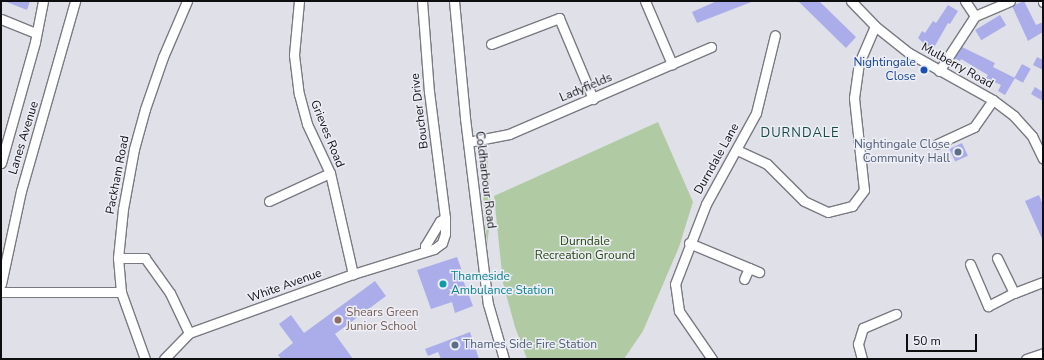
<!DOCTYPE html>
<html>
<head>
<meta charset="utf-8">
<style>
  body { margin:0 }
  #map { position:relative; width:1044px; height:360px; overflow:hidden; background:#e0e0e9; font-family:"Nunito Sans",sans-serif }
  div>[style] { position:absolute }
  .green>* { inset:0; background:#b0cba4 }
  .building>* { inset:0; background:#abadea; transform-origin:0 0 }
  .roads { filter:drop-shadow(1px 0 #797a81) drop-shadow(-1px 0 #797a81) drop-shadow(0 1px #797a81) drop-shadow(0 -1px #797a81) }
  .minor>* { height:9px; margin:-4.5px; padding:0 4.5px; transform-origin:4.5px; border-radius:4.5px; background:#fff }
  .dots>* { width:11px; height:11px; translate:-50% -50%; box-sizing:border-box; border:2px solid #edeef6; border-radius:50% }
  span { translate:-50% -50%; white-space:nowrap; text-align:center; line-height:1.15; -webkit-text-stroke:3px #edeef6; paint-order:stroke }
  .transit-label { font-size:12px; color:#164399 }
  .right { translate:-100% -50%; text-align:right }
  .street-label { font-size:12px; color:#0e0e11 }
  .service-label { font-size:12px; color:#4e5e75 }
  .left { translate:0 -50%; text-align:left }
  .park-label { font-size:12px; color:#24460c }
  .culture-label { font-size:12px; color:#0d838f }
  .education-label { font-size:12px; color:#785e54 }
  .neighbourhood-label { font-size:13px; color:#144b40; letter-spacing:1px }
  .frame { position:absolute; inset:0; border:2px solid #0e0e11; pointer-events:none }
  .scale { position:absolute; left:906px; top:334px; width:71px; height:18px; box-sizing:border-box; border:2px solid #0e0e11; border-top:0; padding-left:5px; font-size:12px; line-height:14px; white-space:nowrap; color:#0e0e11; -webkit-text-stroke:3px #edeef6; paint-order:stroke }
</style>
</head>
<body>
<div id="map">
  <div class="green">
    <div style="clip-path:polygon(658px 122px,693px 202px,679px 247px,643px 331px,624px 359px,527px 359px,515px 327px,503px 283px,494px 196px)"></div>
    <div style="clip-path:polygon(486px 147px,492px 206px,487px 245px,480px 157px)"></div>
  </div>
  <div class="building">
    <div style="clip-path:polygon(4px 1px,30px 1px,27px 10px)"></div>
    <div style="clip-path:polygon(717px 1px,754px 1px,697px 23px,692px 12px)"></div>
    <div style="clip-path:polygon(798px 1px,819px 1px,856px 37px,846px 48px)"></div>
    <div style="clip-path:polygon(1024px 1px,1036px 25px,1043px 22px,1043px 32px,1028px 41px,1012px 6px)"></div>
    <div style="clip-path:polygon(948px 5px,958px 11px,950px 24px,948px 23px,932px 51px,918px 38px,922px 31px,925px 33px,933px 21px,936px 23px)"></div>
    <div style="left:1000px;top:15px;width:12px;height:29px;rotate:59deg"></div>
    <div style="clip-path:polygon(962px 47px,995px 63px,993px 67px,1015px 78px,1005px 95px,998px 91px,1001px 85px,986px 78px,988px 75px,961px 59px,960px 61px,954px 58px)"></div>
    <div style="clip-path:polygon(1037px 57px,1043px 60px,1043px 70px,1033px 65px)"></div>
    <div style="left:1022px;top:64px;width:10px;height:16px;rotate:29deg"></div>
    <div style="clip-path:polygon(1035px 87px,1043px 92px,1043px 101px,1031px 94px)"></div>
    <div style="left:962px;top:143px;width:14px;height:14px;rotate:65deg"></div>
    <div style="clip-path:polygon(1039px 195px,1043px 205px,1043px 241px,1025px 201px)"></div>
    <div style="clip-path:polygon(457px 257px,462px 271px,460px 272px,473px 306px,455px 313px,452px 302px,431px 309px,417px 270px)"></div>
    <div style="clip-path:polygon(375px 281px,386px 296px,335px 334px,353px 359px,281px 359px,278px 355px,293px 343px,279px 324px,291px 315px,304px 333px)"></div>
    <div style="clip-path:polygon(470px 332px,479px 359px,441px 359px,438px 352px,428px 356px,425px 349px)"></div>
  </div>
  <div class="roads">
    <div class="minor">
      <div style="left:299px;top:1px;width:54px;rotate:95.3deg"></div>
      <div style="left:294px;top:55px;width:39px;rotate:83deg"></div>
      <div style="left:299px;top:94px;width:31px;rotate:75deg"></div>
      <div style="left:307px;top:124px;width:54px;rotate:64.9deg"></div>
      <div style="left:330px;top:173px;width:104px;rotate:77.2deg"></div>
      <div style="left:454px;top:1px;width:118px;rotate:84.6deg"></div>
      <div style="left:465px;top:118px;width:187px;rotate:83deg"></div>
      <div style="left:488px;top:304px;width:57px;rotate:73.8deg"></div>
      <div style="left:645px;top:1px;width:69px;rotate:66.8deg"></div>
      <div style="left:851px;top:1px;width:35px;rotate:46deg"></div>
      <div style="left:875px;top:26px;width:43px;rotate:38.5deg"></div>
      <div style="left:909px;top:53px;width:96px;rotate:29.2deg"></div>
      <div style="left:993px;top:100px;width:26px;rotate:37deg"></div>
      <div style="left:1014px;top:116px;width:27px;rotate:48deg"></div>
      <div style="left:1032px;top:136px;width:25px;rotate:64deg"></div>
      <div style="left:965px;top:1px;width:18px;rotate:56deg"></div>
      <div style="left:1043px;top:1px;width:1px;rotate:90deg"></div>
      <div style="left:1px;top:19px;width:37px;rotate:22deg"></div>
      <div style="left:491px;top:44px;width:73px;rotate:-20.9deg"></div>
      <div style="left:559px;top:18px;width:88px;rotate:67.2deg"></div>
      <div style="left:939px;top:71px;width:66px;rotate:-56.8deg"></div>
      <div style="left:975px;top:16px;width:38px;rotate:-23deg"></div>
      <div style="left:468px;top:142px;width:42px;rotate:-11deg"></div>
      <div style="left:509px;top:134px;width:220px;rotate:-23.3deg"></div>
      <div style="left:937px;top:144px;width:41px;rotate:-24.7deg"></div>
      <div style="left:974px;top:127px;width:33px;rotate:-55deg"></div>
      <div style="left:737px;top:150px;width:33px;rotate:25deg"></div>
      <div style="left:767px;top:164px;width:52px;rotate:45deg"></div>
      <div style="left:804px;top:201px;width:26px;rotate:25deg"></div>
      <div style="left:828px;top:212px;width:25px;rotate:-14deg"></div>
      <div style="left:852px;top:206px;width:20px;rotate:-53deg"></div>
      <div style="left:864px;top:190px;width:93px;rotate:-96.2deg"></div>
      <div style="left:854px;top:98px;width:35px;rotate:-82deg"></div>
      <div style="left:859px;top:63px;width:40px;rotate:-66.6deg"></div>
      <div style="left:1px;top:163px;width:126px;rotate:-74.3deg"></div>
      <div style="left:35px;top:42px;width:42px;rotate:-79deg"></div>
      <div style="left:269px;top:201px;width:67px;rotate:-24.7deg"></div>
      <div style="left:689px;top:243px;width:65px;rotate:22.6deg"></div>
      <div style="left:749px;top:268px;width:12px;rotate:114deg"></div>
      <div style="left:425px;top:251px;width:5px;rotate:-90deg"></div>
      <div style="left:425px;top:246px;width:29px;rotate:-59deg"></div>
      <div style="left:440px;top:221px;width:6px;rotate:-31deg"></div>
      <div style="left:118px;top:258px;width:27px"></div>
      <div style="left:145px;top:258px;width:43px;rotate:54.5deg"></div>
      <div style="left:170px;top:293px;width:44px;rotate:64.6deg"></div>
      <div style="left:997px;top:258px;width:39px;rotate:64deg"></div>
      <div style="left:1014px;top:293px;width:31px;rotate:-21deg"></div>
      <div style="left:970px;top:264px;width:46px;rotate:66.8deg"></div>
      <div style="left:988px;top:306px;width:29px;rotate:-27deg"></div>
      <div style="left:749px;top:268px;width:11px;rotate:22deg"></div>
      <div style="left:1px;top:284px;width:95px;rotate:-77.9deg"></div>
      <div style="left:21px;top:191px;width:198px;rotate:-74.1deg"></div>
      <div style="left:1px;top:292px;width:120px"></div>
      <div style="left:145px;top:359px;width:71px;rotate:-109.7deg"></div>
      <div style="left:121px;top:292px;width:34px;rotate:-95deg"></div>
      <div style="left:118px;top:258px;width:49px;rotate:-84.2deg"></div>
      <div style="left:123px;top:209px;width:61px;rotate:-79.6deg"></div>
      <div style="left:134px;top:149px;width:41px;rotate:-74.6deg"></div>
      <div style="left:145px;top:109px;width:55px;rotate:-70.9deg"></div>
      <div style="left:163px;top:57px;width:61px;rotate:-66.8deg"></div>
      <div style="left:164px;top:359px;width:36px;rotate:-46deg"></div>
      <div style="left:189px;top:333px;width:174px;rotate:-19.8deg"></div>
      <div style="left:353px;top:274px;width:85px;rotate:-17.2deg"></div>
      <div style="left:434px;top:249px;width:10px;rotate:-37deg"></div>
      <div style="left:442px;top:243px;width:9px;rotate:-72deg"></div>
      <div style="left:445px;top:234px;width:16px;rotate:-90deg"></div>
      <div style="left:445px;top:218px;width:127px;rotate:-97.2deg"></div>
      <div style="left:429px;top:92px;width:91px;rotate:-94.4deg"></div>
      <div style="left:712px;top:359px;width:58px;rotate:-124.5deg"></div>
      <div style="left:679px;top:311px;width:27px;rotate:-98deg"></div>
      <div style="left:675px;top:284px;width:86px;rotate:-68.8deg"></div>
      <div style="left:706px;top:204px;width:104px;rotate:-61.2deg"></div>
      <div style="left:756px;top:113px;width:80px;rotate:-76.3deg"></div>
      <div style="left:862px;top:359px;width:16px;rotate:-105deg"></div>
      <div style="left:858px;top:344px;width:17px;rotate:-73deg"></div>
      <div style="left:863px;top:328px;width:36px;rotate:-23deg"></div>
      <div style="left:1026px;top:359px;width:18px;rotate:-19deg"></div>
    </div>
  </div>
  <div class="dots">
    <div style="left:924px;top:70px;background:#1a4fb4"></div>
    <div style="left:958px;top:152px;background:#5c6f8a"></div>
    <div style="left:443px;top:284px;background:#0f9aa8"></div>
    <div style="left:338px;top:320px;background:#8d6e63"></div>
    <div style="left:455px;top:345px;background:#5c6f8a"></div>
  </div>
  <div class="transit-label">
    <span class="right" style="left:916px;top:70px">Nightingale<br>Close</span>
  </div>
  <div class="street-label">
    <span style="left:957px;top:66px;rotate:29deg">Mulberry Road</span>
    <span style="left:586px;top:88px;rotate:-23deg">Ladyfields</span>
    <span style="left:420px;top:111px;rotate:-97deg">Boucher Drive</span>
    <span style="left:327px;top:134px;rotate:68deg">Grieves Road</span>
    <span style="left:24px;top:138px;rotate:-73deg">Lanes Avenue</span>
    <span style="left:717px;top:159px;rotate:-61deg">Durndale Lane</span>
    <span style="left:118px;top:175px;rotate:-79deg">Packham Road</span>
    <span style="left:485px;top:180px;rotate:83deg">Coldharbour Road</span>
    <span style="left:285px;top:286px;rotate:-20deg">White Avenue</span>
  </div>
  <div class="service-label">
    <span class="right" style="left:950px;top:152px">Nightingale Close<br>Community Hall</span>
    <span class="left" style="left:463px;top:345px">Thames Side Fire Station</span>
  </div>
  <div class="park-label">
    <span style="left:585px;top:249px">Durndale<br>Recreation Ground</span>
  </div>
  <div class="culture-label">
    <span class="left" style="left:451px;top:284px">Thameside<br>Ambulance Station</span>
  </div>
  <div class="education-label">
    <span class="left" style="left:346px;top:320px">Shears Green<br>Junior School</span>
  </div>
  <div class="neighbourhood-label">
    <span style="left:800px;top:133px">DURNDALE</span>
  </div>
  <div class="frame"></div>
  <div class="scale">50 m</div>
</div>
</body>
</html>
